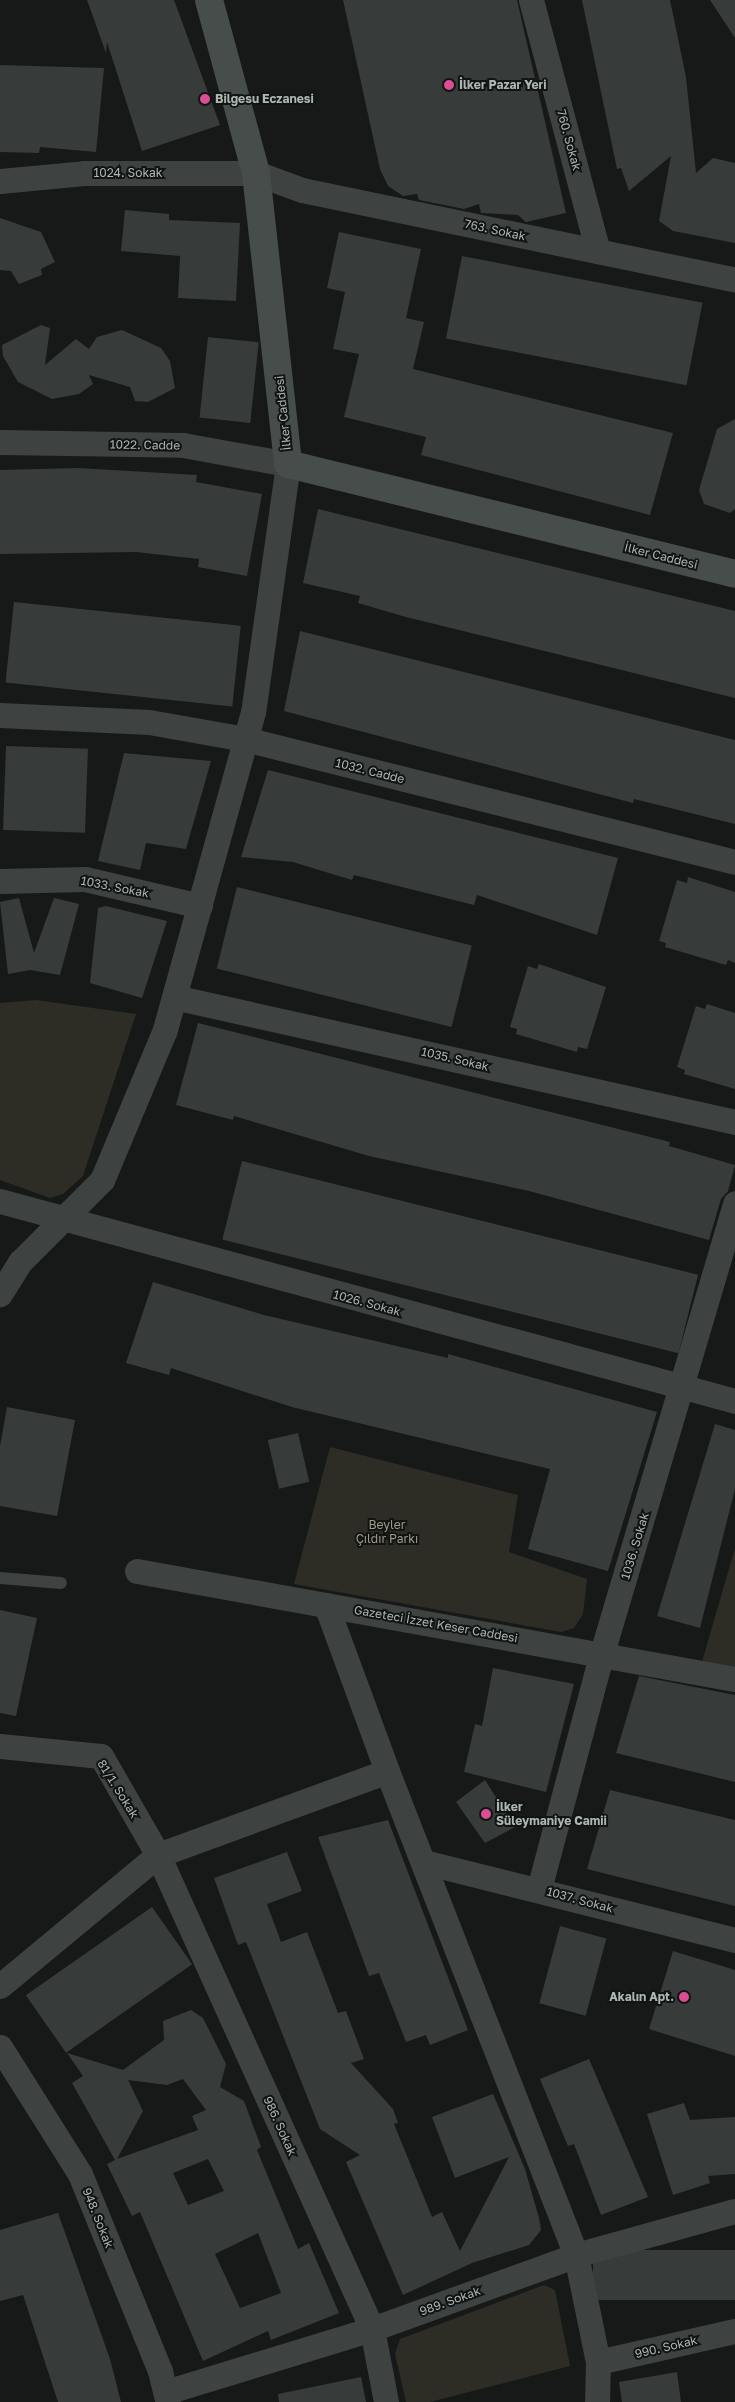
<!DOCTYPE html>
<html>
<head>
<meta charset="utf-8">
<style>
  body { margin:0 }
  #map { position:relative; width:735px; height:2402px; overflow:hidden; background:#171919; font-family:"Golos Text",sans-serif }
  div>[style] { position:absolute }
  .green>* { inset:0; background:#2d2d26 }
  .building>* { inset:0; background:#373b39; transform-origin:0 0 }
  .lane>* { height:12px; margin:-6px; padding:0 6px; transform-origin:6px; border-radius:6px; background:#3e4241 }
  .street>* { height:25px; margin:-12.5px; padding:0 12.5px; transform-origin:12.5px; border-radius:12.5px; background:#3e4241 }
  .secondary>* { height:28px; margin:-14px; padding:0 14px; transform-origin:14px; border-radius:14px; background:#474d4a }
  .dots>* { width:14px; height:14px; translate:-50% -50%; box-sizing:border-box; border:2px solid #121414; border-radius:50% }
  span { translate:-50% -50%; white-space:nowrap; text-align:center; line-height:1.15; -webkit-text-stroke:4px #121414; paint-order:stroke }
  .poi-label { font-size:12px; color:#abb7b1; font-weight:700 }
  .left { translate:0 -50%; text-align:left }
  .right { translate:-100% -50%; text-align:right }
  .street-label { font-size:12px; color:#abb7b1 }
  .park-label { font-size:12px; color:#9f9c85 }
</style>
</head>
<body>
<div id="map">
  <div class="green">
    <div style="clip-path:polygon(36px 1000px,136px 1014px,83px 1176px,63px 1194px,50px 1198px,0 1180px,0 1003px)"></div>
    <div style="clip-path:polygon(330px 1447px,518px 1495px,509px 1552px,587px 1579px,583px 1614px,574px 1628px,561px 1632px,294px 1584px)"></div>
    <div style="clip-path:polygon(735px 1548px,735px 1679px,699px 1672px)"></div>
    <div style="clip-path:polygon(544px 2285px,555px 2290px,570px 2366px,430px 2402px,406px 2402px,395px 2354px,400px 2339px)"></div>
  </div>
  <div class="building">
    <div style="clip-path:polygon(87px 0,174px 0,220px 125px,142px 151px,107px 42px,106px 53px)"></div>
    <div style="clip-path:polygon(343px 0,517px 0,566px 213px,526px 222px,518px 215px,481px 213px,479px 204px,464px 209px,419px 200px,417px 194px,403px 196px,388px 186px,380px 169px)"></div>
    <div style="clip-path:polygon(582px 0,670px 0,686px 77px,696px 173px,713px 158px,735px 163px,735px 243px,673px 231px,659px 221px,671px 156px,629px 191px,621px 168px,617px 169px)"></div>
    <div style="clip-path:polygon(710px 0,735px 0,735px 38px)"></div>
    <div style="clip-path:polygon(0 65px,104px 68px,96px 152px,40px 147px,39px 153px,0 152px)"></div>
    <div style="clip-path:polygon(125px 210px,169px 214px,169px 220px,240px 223px,236px 301px,178px 298px,180px 256px,121px 251px)"></div>
    <div style="clip-path:polygon(0 218px,41px 232px,55px 262px,41px 269px,42px 275px,19px 284px,11px 271px,0 270px)"></div>
    <div style="clip-path:polygon(339px 232px,421px 249px,406px 318px,424px 322px,413px 369px,673px 433px,650px 515px,421px 455px,426px 437px,344px 417px,359px 354px,333px 349px,345px 292px,327px 288px)"></div>
    <div style="left:462px;top:256px;width:245px;height:84px;rotate:11deg"></div>
    <div style="clip-path:polygon(41px 325px,50px 328px,45px 365px,76px 339px,89px 349px,97px 337px,122px 330px,161px 348px,170px 361px,175px 388px,148px 402px,135px 401px,130px 387px,89px 375px,93px 384px,79px 394px,52px 399px,18px 382px,3px 356px,2px 345px)"></div>
    <div style="left:208px;top:337px;width:51px;height:81px;rotate:6deg"></div>
    <div style="clip-path:polygon(735px 419px,735px 509px,730px 513px,704px 504px,699px 490px,717px 429px)"></div>
    <div style="clip-path:polygon(78px 468px,197px 475px,196px 482px,262px 494px,247px 576px,198px 567px,199px 559px,136px 552px,0 554px,0 470px)"></div>
    <div style="clip-path:polygon(318px 509px,735px 611px,735px 698px,406px 617px,358px 603px,360px 596px,303px 583px)"></div>
    <div style="left:14px;top:602px;width:228px;height:81px;rotate:6deg"></div>
    <div style="clip-path:polygon(300px 631px,735px 740px,735px 824px,634px 799px,633px 803px,284px 711px)"></div>
    <div style="left:6px;top:746px;width:82px;height:84px;rotate:2deg"></div>
    <div style="clip-path:polygon(124px 753px,211px 761px,186px 849px,146px 843px,140px 870px,98px 861px)"></div>
    <div style="clip-path:polygon(268px 770px,618px 858px,597px 935px,477px 895px,474px 905px,354px 875px,352px 880px,293px 862px,241px 857px)"></div>
    <div style="clip-path:polygon(688px 877px,735px 892px,735px 963px,728px 960px,726px 965px,665px 947px,666px 943px,659px 941px,677px 880px,687px 883px)"></div>
    <div style="left:237px;top:887px;width:242px;height:84px;rotate:14deg"></div>
    <div style="clip-path:polygon(19px 898px,34px 953px,54px 898px,79px 904px,60px 975px,30px 970px,8px 974px,0 902px)"></div>
    <div style="clip-path:polygon(106px 906px,167px 921px,142px 998px,90px 983px,98px 908px)"></div>
    <div style="clip-path:polygon(539px 964px,606px 987px,587px 1049px,578px 1047px,577px 1052px,516px 1034px,517px 1029px,510px 1027px,528px 966px,537px 969px)"></div>
    <div style="clip-path:polygon(707px 1004px,735px 1013px,735px 1089px,684px 1074px,685px 1070px,677px 1067px,696px 1006px,705px 1009px)"></div>
    <div style="clip-path:polygon(198px 1023px,670px 1142px,669px 1146px,735px 1165px,728px 1191px,721px 1199px,709px 1240px,529px 1191px,369px 1156px,234px 1116px,233px 1120px,176px 1105px)"></div>
    <div style="left:242px;top:1161px;width:470px;height:81px;rotate:14deg"></div>
    <div style="clip-path:polygon(153px 1282px,264px 1315px,448px 1358px,448px 1354px,657px 1412px,608px 1571px,528px 1549px,550px 1469px,292px 1407px,171px 1368px,169px 1375px,126px 1363px)"></div>
    <div style="clip-path:polygon(7px 1407px,75px 1420px,57px 1516px,0 1506px,0 1446px)"></div>
    <div style="clip-path:polygon(715px 1424px,735px 1430px,735px 1489px,700px 1628px,657px 1616px)"></div>
    <div style="left:298px;top:1433px;width:50px;height:31px;rotate:77deg"></div>
    <div style="clip-path:polygon(0 1610px,37px 1618px,16px 1716px,0 1713px)"></div>
    <div style="clip-path:polygon(493px 1668px,574px 1684px,546px 1792px,464px 1772px,475px 1724px,482px 1726px)"></div>
    <div style="clip-path:polygon(639px 1676px,735px 1695px,735px 1782px,616px 1753px)"></div>
    <div style="clip-path:polygon(485px 1780px,515px 1827px,485px 1843px,456px 1802px)"></div>
    <div style="clip-path:polygon(610px 1790px,735px 1820px,735px 1906px,587px 1869px)"></div>
    <div style="clip-path:polygon(388px 1820px,468px 2030px,430px 2045px,426px 2035px,406px 2042px,379px 1973px,369px 1976px,318px 1837px)"></div>
    <div style="clip-path:polygon(287px 1852px,302px 1891px,267px 1904px,281px 1942px,307px 1932px,338px 2013px,346px 2011px,364px 2059px,351px 2063px,393px 2109px,398px 2123px,394px 2124px,432px 2217px,442px 2212px,460px 2251px,509px 2157px,455px 2178px,432px 2117px,493px 2094px,525px 2169px,539px 2218px,541px 2230px,529px 2245px,472px 2263px,403px 2295px,346px 2162px,360px 2155px,320px 2129px,246px 1942px,238px 1945px,214px 1878px)"></div>
    <div style="left:152px;top:1907px;width:70px;height:154px;rotate:55deg"></div>
    <div style="left:560px;top:1926px;width:48px;height:80px;rotate:15deg"></div>
    <div style="clip-path:polygon(673px 1951px,735px 1970px,735px 2056px,649px 2029px)"></div>
    <div style="clip-path:polygon(evenodd,191px 2010px,203px 2018px,226px 2064px,220px 2087px,244px 2101px,261px 2147px,257px 2150px,298px 2249px,309px 2243px,339px 2313px,271px 2340px,268px 2331px,203px 2361px,140px 2212px,132px 2216px,107px 2164px,115px 2160px,72px 2083px,83px 2076px,67px 2053px,123px 2070px,164px 2040px,163px 2021px,191px 2010px,183px 2079px,206px 2110px,192px 2116px,198px 2130px,117px 2159px,143px 2111px,128px 2080px,167px 2085px,183px 2079px,191px 2010px,208px 2159px,224px 2191px,188px 2205px,173px 2173px,208px 2159px,191px 2010px,258px 2233px,281px 2293px,240px 2308px,215px 2254px,258px 2233px)"></div>
    <div style="clip-path:polygon(589px 2059px,648px 2197px,601px 2215px,574px 2144px,568px 2146px,540px 2079px)"></div>
    <div style="clip-path:polygon(684px 2103px,690px 2120px,735px 2117px,735px 2174px,708px 2176px,710px 2183px,673px 2195px,647px 2114px)"></div>
    <div style="clip-path:polygon(58px 2213px,110px 2359px,121px 2402px,58px 2402px,23px 2295px,0 2301px,0 2230px)"></div>
    <div style="left:735px;top:2250px;width:50px;height:142px;rotate:90deg"></div>
    <div style="clip-path:polygon(677px 2372px,681px 2402px,622px 2402px,619px 2382px)"></div>
    <div style="clip-path:polygon(361px 2377px,366px 2402px,279px 2402px,278px 2394px)"></div>
  </div>
  <div class="lane">
    <div style="left:0;top:1578px;width:61px;rotate:4.7deg"></div>
  </div>
  <div class="street">
    <div style="left:531px;top:0;width:260px;rotate:75.1deg"></div>
    <div style="left:0;top:181px;width:84px;rotate:-5.4deg"></div>
    <div style="left:84px;top:173px;width:172px"></div>
    <div style="left:256px;top:173px;width:49px;rotate:20.3deg"></div>
    <div style="left:302px;top:190px;width:442px;rotate:11.7deg"></div>
    <div style="left:0;top:442px;width:183px;rotate:0.9deg"></div>
    <div style="left:183px;top:445px;width:107px;rotate:10.3deg"></div>
    <div style="left:288px;top:464px;width:250px;rotate:98deg"></div>
    <div style="left:253px;top:712px;width:332px;rotate:105.5deg"></div>
    <div style="left:164px;top:1032px;width:160px;rotate:112.7deg"></div>
    <div style="left:102px;top:1180px;width:116px;rotate:135deg"></div>
    <div style="left:20px;top:1262px;width:38px;rotate:122deg"></div>
    <div style="left:0;top:715px;width:149px;rotate:2.7deg"></div>
    <div style="left:149px;top:722px;width:97px;rotate:10deg"></div>
    <div style="left:245px;top:739px;width:505px;rotate:14.09deg"></div>
    <div style="left:0;top:881px;width:85px;rotate:-1.3deg"></div>
    <div style="left:85px;top:879px;width:118px;rotate:13.2deg"></div>
    <div style="left:174px;top:997px;width:575px;rotate:12.56deg"></div>
    <div style="left:0;top:1201px;width:762px;rotate:15.22deg"></div>
    <div style="left:137px;top:1571px;width:608px;rotate:10.24deg"></div>
    <div style="left:326px;top:1605px;width:177px;rotate:69.8deg"></div>
    <div style="left:0;top:1746px;width:101px;rotate:5.7deg"></div>
    <div style="left:101px;top:1756px;width:114px;rotate:60.1deg"></div>
    <div style="left:158px;top:1855px;width:520px;rotate:65.7deg"></div>
    <div style="left:372px;top:2329px;width:74px;rotate:79.1deg"></div>
    <div style="left:424px;top:1862px;width:321px;rotate:14.1deg"></div>
    <div style="left:539px;top:1889px;width:244px;rotate:-75.1deg"></div>
    <div style="left:602px;top:1653px;width:469px;rotate:-73.5deg"></div>
    <div style="left:0;top:1986px;width:205px;rotate:-39.7deg"></div>
    <div style="left:158px;top:1855px;width:244px;rotate:-20.1deg"></div>
    <div style="left:387px;top:1771px;width:520px;rotate:68.67deg"></div>
    <div style="left:576px;top:2255px;width:109px;rotate:78.4deg"></div>
    <div style="left:598px;top:2362px;width:40px;rotate:91.4deg"></div>
    <div style="left:0;top:2047px;width:150px;rotate:57.8deg"></div>
    <div style="left:80px;top:2174px;width:213px;rotate:67.9deg"></div>
    <div style="left:160px;top:2371px;width:32px;rotate:76deg"></div>
    <div style="left:598px;top:2362px;width:140px;rotate:-12.8deg"></div>
    <div style="left:166px;top:2392px;width:215px;rotate:-17deg"></div>
    <div style="left:372px;top:2329px;width:217px;rotate:-19.9deg"></div>
    <div style="left:576px;top:2255px;width:165px;rotate:-15.5deg"></div>
  </div>
  <div class="secondary">
    <div style="left:209px;top:0;width:179px;rotate:74.8deg"></div>
    <div style="left:256px;top:173px;width:293px;rotate:83.7deg"></div>
    <div style="left:288px;top:464px;width:460px;rotate:13.8deg"></div>
  </div>
  <div class="dots">
    <div style="left:449px;top:85px;background:#db4d96"></div>
    <div style="left:205px;top:99px;background:#db4d96"></div>
    <div style="left:486px;top:1814px;background:#db4d96"></div>
    <div style="left:684px;top:1997px;background:#db4d96"></div>
  </div>
  <div class="poi-label">
    <span class="left" style="left:459px;top:85px">İlker Pazar Yeri</span>
    <span class="left" style="left:215px;top:99px">Bilgesu Eczanesi</span>
    <span class="left" style="left:496px;top:1814px">İlker<br>Süleymaniye Camii</span>
    <span class="right" style="left:674px;top:1997px">Akalın Apt.</span>
  </div>
  <div class="street-label">
    <span style="left:569px;top:140px;rotate:75deg">760. Sokak</span>
    <span style="left:128px;top:173px">1024. Sokak</span>
    <span style="left:495px;top:230px;rotate:12deg">763. Sokak</span>
    <span style="left:283px;top:413px;rotate:-96deg">İlker Caddesi</span>
    <span style="left:145px;top:445px;rotate:1deg">1022. Cadde</span>
    <span style="left:661px;top:556px;rotate:14deg">İlker Caddesi</span>
    <span style="left:370px;top:771px;rotate:14deg">1032. Cadde</span>
    <span style="left:115px;top:887px;rotate:11deg">1033. Sokak</span>
    <span style="left:455px;top:1059px;rotate:13deg">1035. Sokak</span>
    <span style="left:367px;top:1303px;rotate:15deg">1026. Sokak</span>
    <span style="left:635px;top:1546px;rotate:-73deg">1036. Sokak</span>
    <span style="left:436px;top:1624px;rotate:10deg">Gazeteci İzzet Keser Caddesi</span>
    <span style="left:118px;top:1789px;rotate:58deg">81/1. Sokak</span>
    <span style="left:580px;top:1900px;rotate:15deg">1037. Sokak</span>
    <span style="left:280px;top:2126px;rotate:66deg">986. Sokak</span>
    <span style="left:98px;top:2218px;rotate:68deg">948. Sokak</span>
    <span style="left:450px;top:2301px;rotate:-20deg">989. Sokak</span>
    <span style="left:666px;top:2347px;rotate:-13deg">990. Sokak</span>
  </div>
  <div class="park-label">
    <span style="left:387px;top:1532px">Beyler<br>Çıldır Parkı</span>
  </div>
</div>
</body>
</html>
